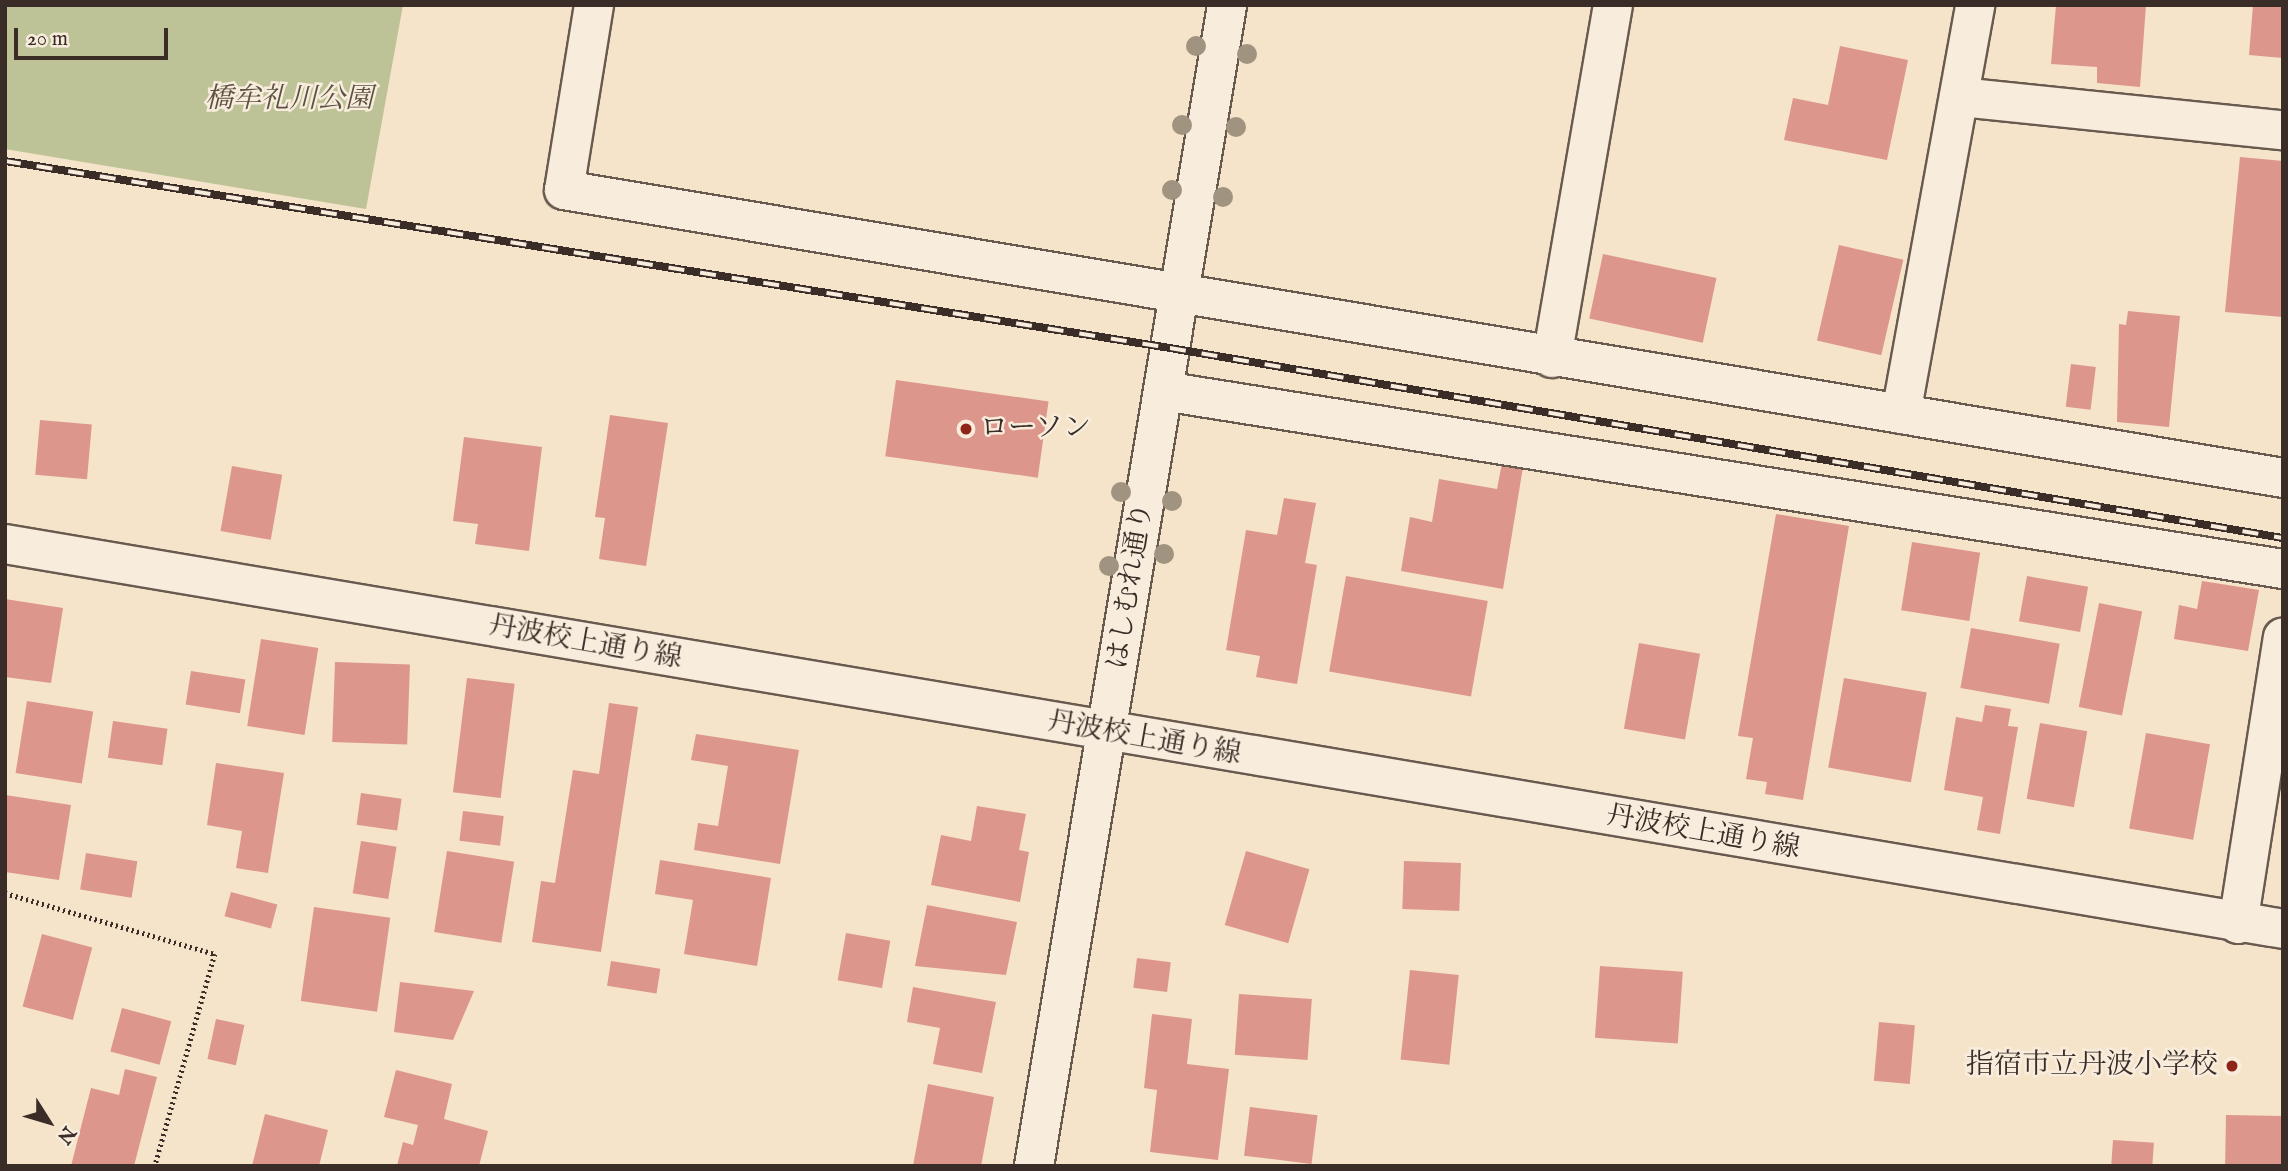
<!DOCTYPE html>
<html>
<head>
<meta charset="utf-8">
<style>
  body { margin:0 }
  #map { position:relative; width:2288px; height:1171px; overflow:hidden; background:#f5e3ca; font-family:"IM FELL English","Noto Serif JP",serif }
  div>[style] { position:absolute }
  .green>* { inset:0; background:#bdc396 }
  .building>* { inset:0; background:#dd968c; transform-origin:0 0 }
  .path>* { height:4.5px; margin-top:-2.25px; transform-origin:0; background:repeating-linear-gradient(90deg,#3a2c27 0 2px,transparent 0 5.5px) }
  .roads { filter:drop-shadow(2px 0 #695a50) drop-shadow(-2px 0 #695a50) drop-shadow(0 2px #695a50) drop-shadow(0 -2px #695a50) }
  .street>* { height:38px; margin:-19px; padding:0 19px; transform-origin:19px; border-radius:19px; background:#f8eddd }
  .secondary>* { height:38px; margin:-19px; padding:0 19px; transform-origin:19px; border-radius:19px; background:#f8eddd }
  .rail>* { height:8px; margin-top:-4px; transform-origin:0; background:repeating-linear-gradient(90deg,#f8eddd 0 16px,#3a2c27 0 32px); box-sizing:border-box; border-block:2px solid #3a2c27 }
  .trees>* { width:20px; height:20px; margin:-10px; border-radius:50%; background:#a09380 }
  .dots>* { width:19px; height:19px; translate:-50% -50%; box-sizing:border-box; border:4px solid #f8eddd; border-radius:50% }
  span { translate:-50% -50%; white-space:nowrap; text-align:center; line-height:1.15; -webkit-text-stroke:5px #f8eddd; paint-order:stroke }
  .park-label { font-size:28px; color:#5b5243; font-style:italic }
  .poi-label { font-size:28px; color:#3a2c27 }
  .left { translate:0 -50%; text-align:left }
  .right { translate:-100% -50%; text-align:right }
  .street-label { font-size:28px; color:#3a2c27 }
  .frame { position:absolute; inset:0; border:7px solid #3a2c27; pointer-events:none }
  .north { position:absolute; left:14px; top:1087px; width:70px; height:70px; -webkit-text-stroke:5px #f8eddd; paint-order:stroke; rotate:127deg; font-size:19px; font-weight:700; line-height:28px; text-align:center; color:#3a2c27 }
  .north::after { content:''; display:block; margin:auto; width:24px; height:32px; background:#3a2c27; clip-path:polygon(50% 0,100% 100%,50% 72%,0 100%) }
  .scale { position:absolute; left:14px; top:28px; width:154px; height:32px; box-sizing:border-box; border:4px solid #3a2c27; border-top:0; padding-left:9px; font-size:21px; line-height:24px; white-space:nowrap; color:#3a2c27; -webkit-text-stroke:5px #f8eddd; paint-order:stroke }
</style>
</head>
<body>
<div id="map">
  <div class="green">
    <div style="clip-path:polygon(5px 5px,403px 5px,366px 209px,5px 149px)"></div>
  </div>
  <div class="building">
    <div style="clip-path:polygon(2056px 5px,2146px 5px,2140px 87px,2097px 83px,2097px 67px,2051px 64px)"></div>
    <div style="clip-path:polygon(2253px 5px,2283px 5px,2283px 58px,2249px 55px)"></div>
    <div style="clip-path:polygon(1840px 46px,1908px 60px,1887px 160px,1784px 140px,1793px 98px,1828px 105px)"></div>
    <div style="clip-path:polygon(2240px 157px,2283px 161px,2283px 317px,2225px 312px)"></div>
    <div style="left:1839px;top:245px;width:66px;height:98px;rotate:13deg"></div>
    <div style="left:1603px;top:254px;width:116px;height:66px;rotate:12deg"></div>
    <div style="clip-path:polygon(2128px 311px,2180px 316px,2169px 427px,2117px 422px,2119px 324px,2126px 325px)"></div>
    <div style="left:2071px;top:364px;width:25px;height:43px;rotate:7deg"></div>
    <div style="left:896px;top:380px;width:154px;height:77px;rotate:8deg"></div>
    <div style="clip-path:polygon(610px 415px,668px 423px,646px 566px,599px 559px,605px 518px,595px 517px)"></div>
    <div style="left:40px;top:420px;width:52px;height:55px;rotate:5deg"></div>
    <div style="clip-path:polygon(464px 437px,542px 447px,529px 551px,475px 544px,478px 524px,453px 521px)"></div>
    <div style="clip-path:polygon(1502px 463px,1523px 467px,1503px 589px,1401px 571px,1410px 517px,1432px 522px,1439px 479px,1497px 489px)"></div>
    <div style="left:232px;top:466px;width:51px;height:66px;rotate:10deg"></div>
    <div style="clip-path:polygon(1284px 498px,1316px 503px,1305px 563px,1317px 565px,1297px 684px,1256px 677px,1260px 656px,1226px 650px,1246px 530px,1277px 535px)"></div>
    <div style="clip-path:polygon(1776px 514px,1849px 526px,1803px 800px,1765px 794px,1767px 782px,1746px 779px,1753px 738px,1738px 736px)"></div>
    <div style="left:1912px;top:542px;width:69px;height:69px;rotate:9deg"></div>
    <div style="left:1346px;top:576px;width:144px;height:97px;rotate:10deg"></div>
    <div style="left:2027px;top:576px;width:62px;height:46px;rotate:10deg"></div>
    <div style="clip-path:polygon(2202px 581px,2259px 590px,2248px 651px,2174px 639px,2179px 605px,2197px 609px)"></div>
    <div style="clip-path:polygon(5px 599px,63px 608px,51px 683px,5px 677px)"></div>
    <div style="left:2099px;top:603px;width:44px;height:106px;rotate:11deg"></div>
    <div style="left:1971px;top:628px;width:90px;height:61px;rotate:10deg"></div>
    <div style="left:261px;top:639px;width:58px;height:88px;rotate:9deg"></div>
    <div style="left:1639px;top:643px;width:62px;height:87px;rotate:10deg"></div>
    <div style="left:335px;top:662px;width:75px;height:80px;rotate:2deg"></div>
    <div style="left:191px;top:671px;width:55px;height:34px;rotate:9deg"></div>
    <div style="left:467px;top:678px;width:48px;height:115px;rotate:7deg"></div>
    <div style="left:1844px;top:678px;width:84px;height:91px;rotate:10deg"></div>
    <div style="left:27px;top:701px;width:67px;height:73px;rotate:9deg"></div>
    <div style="clip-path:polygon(609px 703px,638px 707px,601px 952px,532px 942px,541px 881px,555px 883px,573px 770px,599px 774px)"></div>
    <div style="clip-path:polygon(1985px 705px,2011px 709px,2008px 726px,2018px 727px,2000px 834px,1977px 830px,1983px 797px,1944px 790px,1956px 717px,1982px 722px)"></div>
    <div style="left:113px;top:721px;width:55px;height:37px;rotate:8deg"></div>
    <div style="left:2040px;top:723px;width:48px;height:77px;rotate:10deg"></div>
    <div style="left:2146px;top:733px;width:65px;height:97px;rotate:10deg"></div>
    <div style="clip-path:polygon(696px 734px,799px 750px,780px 864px,694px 850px,698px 823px,718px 826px,728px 766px,691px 760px)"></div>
    <div style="clip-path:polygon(216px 763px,284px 773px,268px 873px,236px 868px,242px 831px,207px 825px)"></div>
    <div style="left:361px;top:793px;width:41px;height:32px;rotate:8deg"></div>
    <div style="clip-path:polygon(5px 795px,71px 805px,59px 880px,5px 872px)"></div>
    <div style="clip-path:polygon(977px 806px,1026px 814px,1019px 850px,1029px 852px,1020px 902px,931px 885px,941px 835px,971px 841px)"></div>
    <div style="left:463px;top:811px;width:41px;height:30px;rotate:7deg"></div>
    <div style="left:361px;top:841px;width:36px;height:53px;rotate:9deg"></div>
    <div style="left:447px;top:851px;width:68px;height:82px;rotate:9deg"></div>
    <div style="left:1246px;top:851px;width:66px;height:77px;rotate:16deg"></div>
    <div style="left:86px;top:853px;width:52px;height:37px;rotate:9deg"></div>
    <div style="clip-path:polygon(660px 860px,771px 878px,757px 966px,684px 954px,693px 900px,655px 894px)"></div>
    <div style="left:1404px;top:861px;width:57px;height:48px;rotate:2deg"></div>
    <div style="left:231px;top:892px;width:48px;height:25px;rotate:15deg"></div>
    <div style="clip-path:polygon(927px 905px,1017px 922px,1006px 975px,915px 966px)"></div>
    <div style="left:314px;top:907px;width:77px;height:95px;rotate:8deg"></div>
    <div style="left:846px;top:933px;width:45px;height:48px;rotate:10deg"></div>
    <div style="left:42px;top:934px;width:52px;height:75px;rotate:15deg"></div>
    <div style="left:1137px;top:958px;width:34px;height:30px;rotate:7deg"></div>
    <div style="left:611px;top:961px;width:50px;height:25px;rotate:9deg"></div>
    <div style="left:1600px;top:966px;width:83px;height:72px;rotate:4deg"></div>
    <div style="left:1410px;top:970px;width:49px;height:90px;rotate:6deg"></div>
    <div style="clip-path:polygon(400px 982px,474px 991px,453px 1040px,394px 1032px)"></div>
    <div style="clip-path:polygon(913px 987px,996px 1002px,982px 1073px,933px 1064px,940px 1028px,907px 1022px)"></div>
    <div style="left:1239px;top:994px;width:73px;height:61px;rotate:4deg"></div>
    <div style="left:122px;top:1008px;width:51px;height:45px;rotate:15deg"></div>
    <div style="clip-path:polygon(1152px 1014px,1192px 1019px,1187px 1064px,1229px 1069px,1218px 1160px,1150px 1152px,1157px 1090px,1144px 1088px)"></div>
    <div style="left:216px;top:1019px;width:29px;height:41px;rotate:12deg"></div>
    <div style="left:1879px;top:1022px;width:36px;height:59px;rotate:5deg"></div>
    <div style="clip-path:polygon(125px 1069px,157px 1077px,134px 1166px,71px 1166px,91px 1088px,119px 1095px)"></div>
    <div style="clip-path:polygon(396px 1070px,452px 1084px,444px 1119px,488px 1131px,479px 1166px,397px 1166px,403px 1142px,413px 1145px,418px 1125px,384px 1117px)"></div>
    <div style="clip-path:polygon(928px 1084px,994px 1097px,981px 1166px,913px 1166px)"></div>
    <div style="left:1250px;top:1107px;width:68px;height:49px;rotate:7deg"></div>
    <div style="clip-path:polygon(265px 1114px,328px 1130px,319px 1166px,252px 1166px)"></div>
    <div style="left:2226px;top:1115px;width:57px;height:51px;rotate:1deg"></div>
    <div style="left:2113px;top:1140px;width:41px;height:26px;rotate:4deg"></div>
  </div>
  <div class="path">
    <div style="left:5px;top:893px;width:219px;rotate:16.2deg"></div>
    <div style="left:215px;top:954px;width:220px;rotate:105.8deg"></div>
  </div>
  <div class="roads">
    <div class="street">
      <div style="left:594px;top:5px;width:187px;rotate:99.2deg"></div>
      <div style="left:564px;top:190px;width:1743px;rotate:9.51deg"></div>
      <div style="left:1961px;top:97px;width:324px;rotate:5.9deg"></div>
      <div style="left:1552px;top:358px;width:358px;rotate:-80.2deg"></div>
      <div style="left:1163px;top:391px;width:1134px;rotate:9.03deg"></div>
      <div style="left:1901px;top:414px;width:416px;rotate:-79.7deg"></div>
      <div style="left:2238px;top:924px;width:290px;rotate:-81.1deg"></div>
    </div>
    <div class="secondary">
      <div style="left:5px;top:544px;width:2310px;rotate:9.59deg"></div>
      <div style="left:1034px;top:1166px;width:1177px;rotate:-80.56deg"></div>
    </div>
  </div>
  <div class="rail">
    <div style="left:5px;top:161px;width:1180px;rotate:9.12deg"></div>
    <div style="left:1170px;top:348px;width:1129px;rotate:9.69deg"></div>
  </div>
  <div class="trees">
    <div style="left:1196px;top:46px"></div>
    <div style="left:1247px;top:54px"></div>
    <div style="left:1182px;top:125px"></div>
    <div style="left:1236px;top:127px"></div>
    <div style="left:1172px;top:190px"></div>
    <div style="left:1223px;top:197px"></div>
    <div style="left:1121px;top:492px"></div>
    <div style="left:1172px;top:501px"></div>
    <div style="left:1164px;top:554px"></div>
    <div style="left:1109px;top:566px"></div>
  </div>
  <div class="dots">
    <div style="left:966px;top:429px;background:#8f2418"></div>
    <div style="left:2232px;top:1066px;background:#8f2418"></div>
  </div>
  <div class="park-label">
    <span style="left:289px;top:100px">橋牟礼川公園</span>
  </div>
  <div class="poi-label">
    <span class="left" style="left:980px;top:429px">ローソン</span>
    <span class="right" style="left:2218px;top:1066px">指宿市立丹波小学校</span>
  </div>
  <div class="street-label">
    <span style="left:1131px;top:586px;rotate:-81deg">はしむれ通り</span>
    <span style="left:585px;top:643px;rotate:10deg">丹波校上通り線</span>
    <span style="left:1144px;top:739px;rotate:10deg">丹波校上通り線</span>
    <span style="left:1703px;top:833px;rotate:10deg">丹波校上通り線</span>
  </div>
  <div class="frame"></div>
  <div class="north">N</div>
  <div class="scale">20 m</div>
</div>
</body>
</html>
